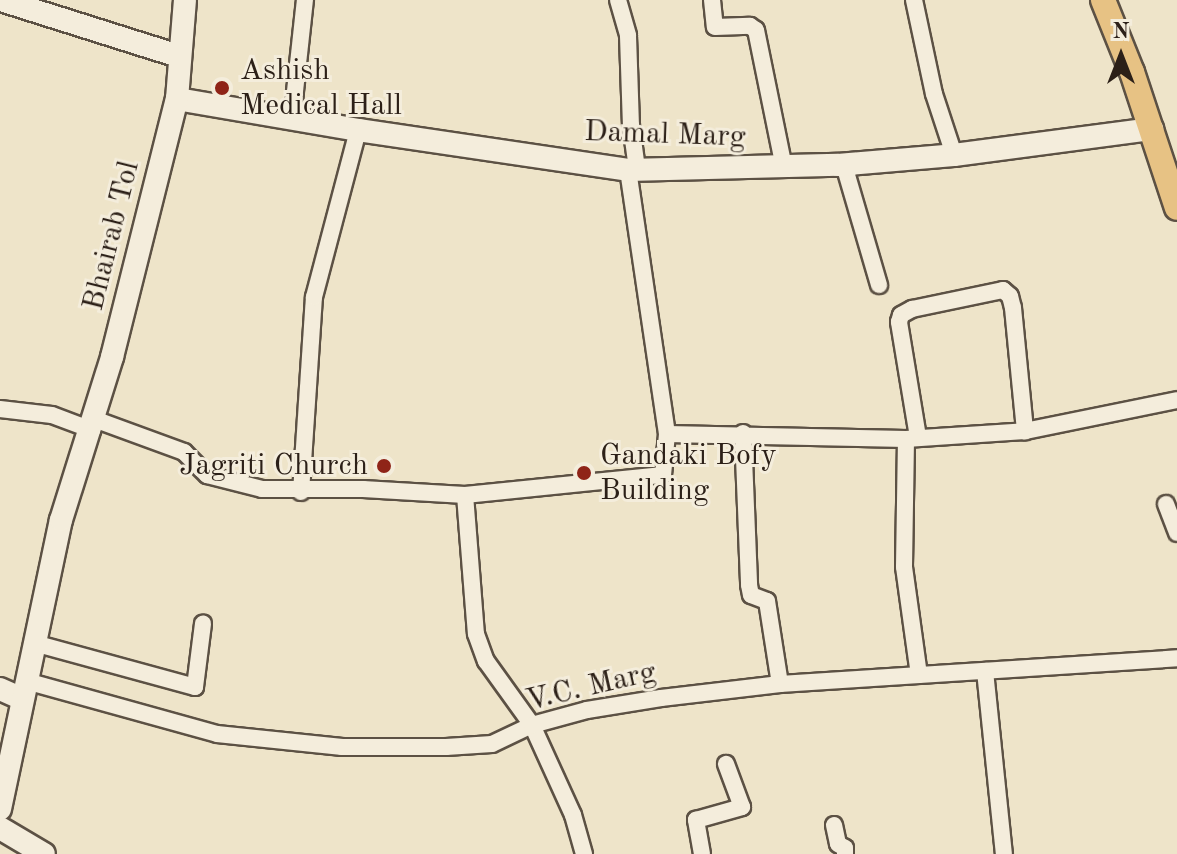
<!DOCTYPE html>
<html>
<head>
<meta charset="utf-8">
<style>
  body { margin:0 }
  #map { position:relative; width:1177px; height:854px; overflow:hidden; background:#eee4c9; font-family:"Old Standard TT",serif }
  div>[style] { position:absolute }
  .roads { filter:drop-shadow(2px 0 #5c5144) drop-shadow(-2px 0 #5c5144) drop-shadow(0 2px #5c5144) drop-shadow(0 -2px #5c5144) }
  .street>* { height:16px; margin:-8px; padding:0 8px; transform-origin:8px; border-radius:8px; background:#f4eddc }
  .secondary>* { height:22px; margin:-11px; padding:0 11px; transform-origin:11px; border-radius:11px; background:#f4eddc }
  .primary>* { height:24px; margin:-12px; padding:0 12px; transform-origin:12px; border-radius:12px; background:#e7c284 }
  .dots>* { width:22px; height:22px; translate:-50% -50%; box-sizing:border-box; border:4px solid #f4eddc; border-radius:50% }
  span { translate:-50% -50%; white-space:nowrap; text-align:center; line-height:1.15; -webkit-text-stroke:6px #f4eddc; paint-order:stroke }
  .poi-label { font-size:30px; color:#2c2018 }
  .left { translate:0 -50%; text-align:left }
  .right { translate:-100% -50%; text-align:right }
  .street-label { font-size:30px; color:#2c2018 }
  .north { position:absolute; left:1081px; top:16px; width:80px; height:80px; -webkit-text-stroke:6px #f4eddc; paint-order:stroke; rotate:0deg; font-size:22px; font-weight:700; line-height:32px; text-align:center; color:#2c2018 }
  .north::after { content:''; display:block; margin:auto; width:28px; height:36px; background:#2c2018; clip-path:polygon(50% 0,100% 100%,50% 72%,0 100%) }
</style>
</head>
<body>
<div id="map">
  <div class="roads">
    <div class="street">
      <div style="left:618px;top:0;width:37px;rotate:74deg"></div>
      <div style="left:628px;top:36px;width:89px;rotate:88.1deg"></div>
      <div style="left:631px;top:125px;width:44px;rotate:82.2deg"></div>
      <div style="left:712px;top:0;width:27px;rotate:84deg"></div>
      <div style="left:715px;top:27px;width:35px;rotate:-2deg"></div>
      <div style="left:750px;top:26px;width:7px;rotate:34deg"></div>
      <div style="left:756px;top:30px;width:141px;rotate:78.5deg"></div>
      <div style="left:914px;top:0;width:96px;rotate:78deg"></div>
      <div style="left:934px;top:94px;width:64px;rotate:71.8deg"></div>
      <div style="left:292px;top:119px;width:120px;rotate:-83.8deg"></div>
      <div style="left:844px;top:165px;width:125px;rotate:73.7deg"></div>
      <div style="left:0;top:409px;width:52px;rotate:6.6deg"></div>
      <div style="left:52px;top:415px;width:43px;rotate:20.6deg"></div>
      <div style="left:94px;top:419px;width:96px;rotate:20.1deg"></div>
      <div style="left:184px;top:452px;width:33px;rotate:45deg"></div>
      <div style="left:207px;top:475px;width:57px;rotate:14.3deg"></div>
      <div style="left:262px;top:489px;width:101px"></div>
      <div style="left:363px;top:489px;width:102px;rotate:3.4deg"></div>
      <div style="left:465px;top:495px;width:199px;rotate:-5.8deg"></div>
      <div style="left:663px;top:475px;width:41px;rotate:-84.4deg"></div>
      <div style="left:667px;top:434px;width:267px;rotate:-98.4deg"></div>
      <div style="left:743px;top:433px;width:152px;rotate:87.7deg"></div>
      <div style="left:749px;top:585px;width:10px;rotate:79deg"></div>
      <div style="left:751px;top:595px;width:17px;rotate:21deg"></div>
      <div style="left:767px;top:601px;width:84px;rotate:81.1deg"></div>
      <div style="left:667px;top:434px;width:239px;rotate:1.2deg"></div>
      <div style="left:906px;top:439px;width:119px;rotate:-3.8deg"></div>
      <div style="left:1025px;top:431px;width:155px;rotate:-11.5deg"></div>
      <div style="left:918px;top:437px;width:117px;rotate:-99.4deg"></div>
      <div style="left:899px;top:322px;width:7px;rotate:-74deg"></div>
      <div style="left:901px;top:315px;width:13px;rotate:-29deg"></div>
      <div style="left:912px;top:309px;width:93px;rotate:-11.8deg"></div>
      <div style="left:1003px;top:290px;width:9px;rotate:41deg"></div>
      <div style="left:1010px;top:296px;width:12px;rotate:76deg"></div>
      <div style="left:1013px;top:308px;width:124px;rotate:84.4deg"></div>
      <div style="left:906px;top:439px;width:128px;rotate:90.9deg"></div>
      <div style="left:904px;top:567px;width:109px;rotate:82.1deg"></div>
      <div style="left:301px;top:492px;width:195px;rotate:-86.2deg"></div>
      <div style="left:314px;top:297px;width:173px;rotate:-75.2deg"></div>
      <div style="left:465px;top:495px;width:139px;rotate:85.5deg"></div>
      <div style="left:476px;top:634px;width:29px;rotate:70deg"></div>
      <div style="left:486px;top:661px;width:79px;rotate:54.3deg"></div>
      <div style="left:532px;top:725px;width:99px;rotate:65.5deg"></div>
      <div style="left:573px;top:815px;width:41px;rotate:74.2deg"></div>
      <div style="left:1166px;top:504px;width:31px;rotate:69deg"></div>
      <div style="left:34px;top:643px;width:167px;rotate:15.3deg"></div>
      <div style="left:195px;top:687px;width:64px;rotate:-82.8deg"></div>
      <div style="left:985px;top:671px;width:184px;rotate:84.1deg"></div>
      <div style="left:26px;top:681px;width:198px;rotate:15.5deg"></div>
      <div style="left:217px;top:734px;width:126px;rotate:5.9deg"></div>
      <div style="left:342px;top:747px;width:104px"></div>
      <div style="left:446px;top:747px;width:46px;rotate:-3.7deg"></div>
      <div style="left:492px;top:744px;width:44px;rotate:-25.4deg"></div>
      <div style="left:532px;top:725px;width:57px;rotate:-15.3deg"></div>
      <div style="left:587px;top:710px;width:75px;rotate:-9.2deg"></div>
      <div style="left:661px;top:698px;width:120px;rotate:-6.7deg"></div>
      <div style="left:780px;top:684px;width:398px;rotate:-3.7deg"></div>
      <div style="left:834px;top:825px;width:19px;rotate:78deg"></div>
      <div style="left:838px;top:844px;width:8px;rotate:30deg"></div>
      <div style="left:845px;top:848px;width:6px;rotate:90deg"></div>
      <div style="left:702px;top:854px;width:35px;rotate:-100deg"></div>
      <div style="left:696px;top:820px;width:48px;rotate:-15.8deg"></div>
      <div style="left:742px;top:807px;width:46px;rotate:-110.4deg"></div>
    </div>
    <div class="secondary">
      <div style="left:1px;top:0;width:187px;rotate:17.5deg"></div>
      <div style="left:177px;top:99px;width:184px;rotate:9.7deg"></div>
      <div style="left:358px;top:130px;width:273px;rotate:8.4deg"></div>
      <div style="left:628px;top:170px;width:210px;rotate:-1.4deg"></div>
      <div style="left:838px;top:165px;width:116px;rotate:-4.9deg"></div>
      <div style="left:954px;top:155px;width:200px;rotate:-7.5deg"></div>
      <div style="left:0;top:689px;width:24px;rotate:24deg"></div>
      <div style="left:0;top:809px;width:295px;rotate:-78.1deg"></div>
      <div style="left:61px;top:520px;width:171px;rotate:-72.6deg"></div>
      <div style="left:112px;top:357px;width:266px;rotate:-75.9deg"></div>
      <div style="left:177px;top:99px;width:99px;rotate:-85.4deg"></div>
      <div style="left:0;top:828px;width:51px;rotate:30.6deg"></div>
    </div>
    <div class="primary">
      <div style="left:1103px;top:0;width:78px;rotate:68.1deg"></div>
      <div style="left:1132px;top:72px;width:143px;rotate:71.7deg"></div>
    </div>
  </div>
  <div class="dots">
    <div style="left:222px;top:88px;background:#8f2418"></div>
    <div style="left:384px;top:466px;background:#8f2418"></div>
    <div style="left:584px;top:473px;background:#8f2418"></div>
  </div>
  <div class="poi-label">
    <span class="left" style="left:240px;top:88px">Ashish<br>Medical Hall</span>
    <span class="left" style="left:600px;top:473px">Gandaki Bofy<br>Building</span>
    <span class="right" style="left:368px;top:466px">Jagriti Church</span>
  </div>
  <div class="street-label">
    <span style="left:665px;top:135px;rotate:2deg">Damal Marg</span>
    <span style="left:112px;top:236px;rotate:-76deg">Bhairab Tol</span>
    <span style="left:591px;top:687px;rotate:-13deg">V.C. Marg</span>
  </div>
  <div class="north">N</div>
</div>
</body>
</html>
